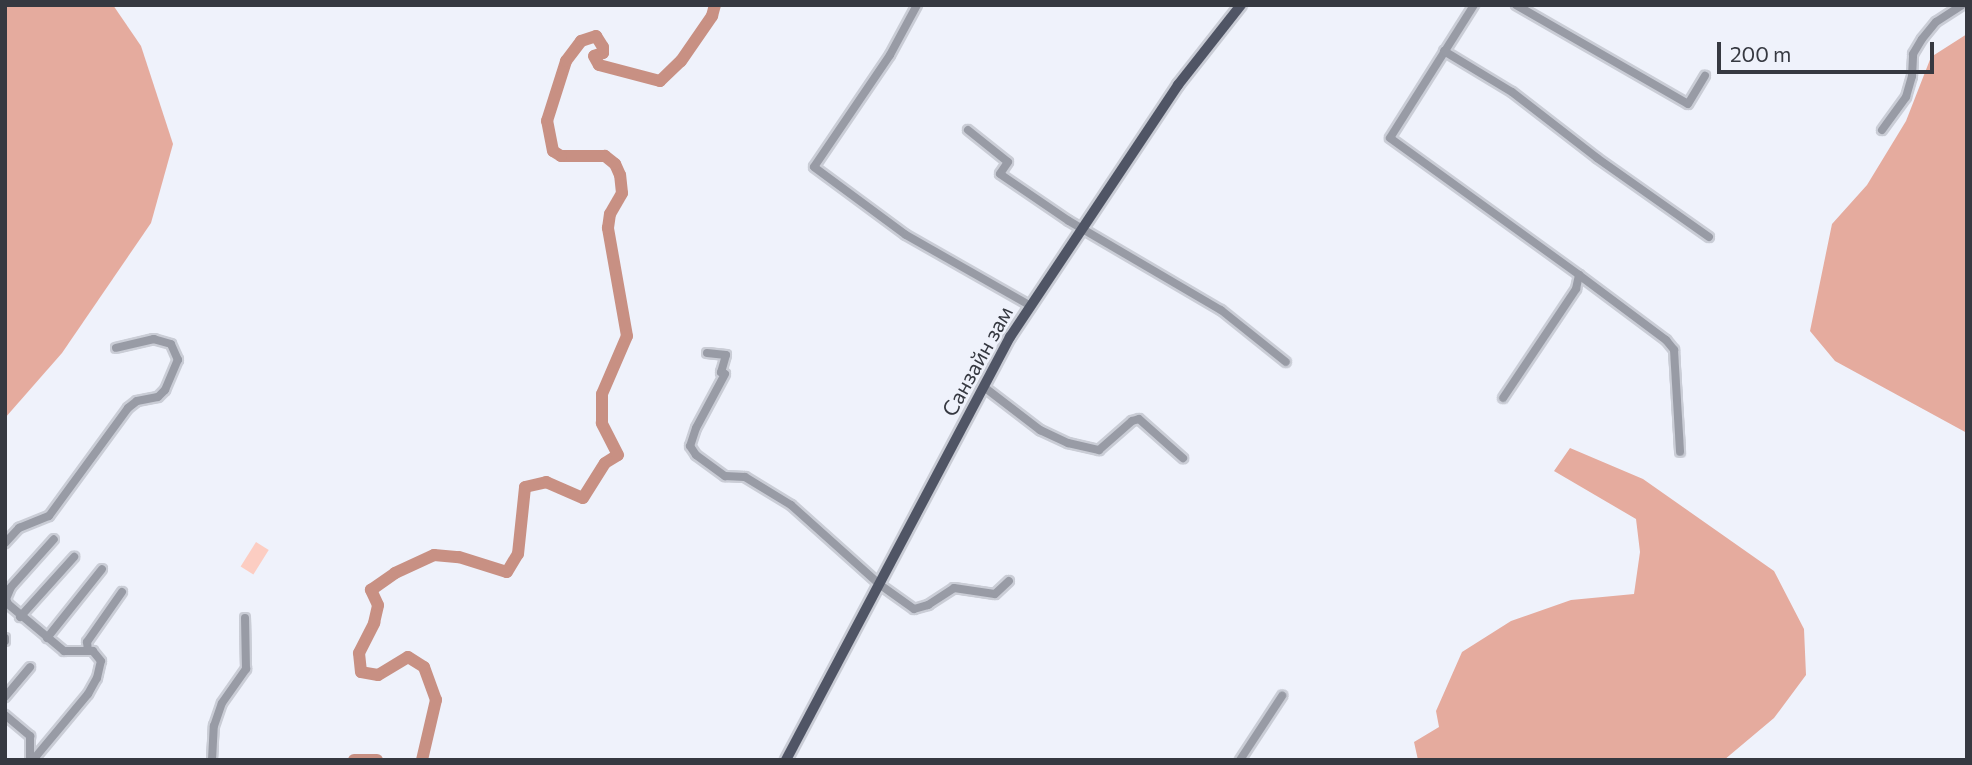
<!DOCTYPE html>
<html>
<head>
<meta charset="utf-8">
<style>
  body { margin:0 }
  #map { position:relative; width:1972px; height:765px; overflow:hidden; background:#eff2fb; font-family:Commissioner,sans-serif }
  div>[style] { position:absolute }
  .green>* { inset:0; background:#fccdc2; transform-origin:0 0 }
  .forest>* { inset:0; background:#e5ab9e }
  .river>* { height:12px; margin:-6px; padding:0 6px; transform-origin:6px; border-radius:6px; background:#c89083 }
  .roads { filter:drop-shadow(2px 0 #cacdd6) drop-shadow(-2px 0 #cacdd6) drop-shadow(0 2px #cacdd6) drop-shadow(0 -2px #cacdd6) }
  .minor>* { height:8px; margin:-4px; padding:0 4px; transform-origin:4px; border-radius:4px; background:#989ba5 }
  .major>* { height:10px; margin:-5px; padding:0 5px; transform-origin:5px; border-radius:5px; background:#505565 }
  span { translate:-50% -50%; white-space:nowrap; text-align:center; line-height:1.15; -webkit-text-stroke:5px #eff2fb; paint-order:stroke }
  .street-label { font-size:21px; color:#363941 }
  .frame { position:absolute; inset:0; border:7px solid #363941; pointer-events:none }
  .scale { position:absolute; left:1717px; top:42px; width:217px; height:32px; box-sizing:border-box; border:4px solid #363941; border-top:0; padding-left:9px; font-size:21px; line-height:24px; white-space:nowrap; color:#363941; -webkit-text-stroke:5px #eff2fb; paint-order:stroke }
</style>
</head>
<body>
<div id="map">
  <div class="green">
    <div style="left:256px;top:542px;width:15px;height:29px;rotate:32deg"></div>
  </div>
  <div class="forest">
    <div style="clip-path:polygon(5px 5px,113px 5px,141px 46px,173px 144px,151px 223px,62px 353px,5px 418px)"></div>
    <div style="clip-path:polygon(1967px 34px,1967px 433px,1835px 361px,1810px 331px,1832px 224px,1867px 185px,1906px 121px,1931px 57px)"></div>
    <div style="clip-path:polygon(1570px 448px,1643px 479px,1774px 571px,1804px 629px,1806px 675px,1774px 718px,1724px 760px,1418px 760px,1414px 742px,1439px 727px,1436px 711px,1462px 652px,1511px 621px,1571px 600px,1634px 594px,1640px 552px,1636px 519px,1554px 471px)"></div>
  </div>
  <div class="river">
    <div style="left:354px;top:760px;width:23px"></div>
    <div style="left:422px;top:760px;width:62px;rotate:-76.9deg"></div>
    <div style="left:436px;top:700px;width:35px;rotate:-110deg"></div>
    <div style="left:424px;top:667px;width:19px;rotate:-148deg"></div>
    <div style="left:408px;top:657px;width:35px;rotate:149deg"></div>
    <div style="left:378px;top:675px;width:17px;rotate:-170deg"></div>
    <div style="left:361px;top:672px;width:19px;rotate:-96deg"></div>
    <div style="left:359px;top:653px;width:34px;rotate:-63deg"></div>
    <div style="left:374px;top:623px;width:18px;rotate:-77deg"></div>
    <div style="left:378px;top:605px;width:17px;rotate:-115deg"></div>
    <div style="left:371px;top:590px;width:29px;rotate:-35deg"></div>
    <div style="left:395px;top:573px;width:43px;rotate:-24.8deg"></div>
    <div style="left:434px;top:555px;width:25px;rotate:5deg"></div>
    <div style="left:459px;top:557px;width:50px;rotate:17.4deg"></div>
    <div style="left:507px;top:572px;width:21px;rotate:-59deg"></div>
    <div style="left:518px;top:554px;width:67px;rotate:-84deg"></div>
    <div style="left:525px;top:487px;width:22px;rotate:-13deg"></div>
    <div style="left:546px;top:482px;width:40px;rotate:23.4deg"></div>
    <div style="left:583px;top:498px;width:41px;rotate:-57.8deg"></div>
    <div style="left:605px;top:463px;width:15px;rotate:-32deg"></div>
    <div style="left:618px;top:455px;width:36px;rotate:-117deg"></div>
    <div style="left:602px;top:423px;width:29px;rotate:-90deg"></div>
    <div style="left:602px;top:394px;width:63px;rotate:-66.7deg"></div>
    <div style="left:627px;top:336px;width:110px;rotate:-100deg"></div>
    <div style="left:608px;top:228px;width:14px;rotate:-82deg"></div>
    <div style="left:610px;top:214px;width:24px;rotate:-60deg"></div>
    <div style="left:622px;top:193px;width:18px;rotate:-96deg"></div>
    <div style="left:620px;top:175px;width:12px;rotate:-114deg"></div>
    <div style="left:615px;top:164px;width:13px;rotate:-141deg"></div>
    <div style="left:605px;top:156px;width:44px;rotate:180deg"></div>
    <div style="left:561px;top:156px;width:9px;rotate:-148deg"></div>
    <div style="left:553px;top:151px;width:31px;rotate:-101deg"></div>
    <div style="left:547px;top:121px;width:63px;rotate:-72.4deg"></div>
    <div style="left:566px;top:61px;width:25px;rotate:-53deg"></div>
    <div style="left:581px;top:41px;width:16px;rotate:-18deg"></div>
    <div style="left:596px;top:36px;width:13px;rotate:58deg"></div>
    <div style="left:603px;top:47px;width:6px;rotate:90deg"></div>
    <div style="left:603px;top:53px;width:9px;rotate:162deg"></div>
    <div style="left:594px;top:56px;width:10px;rotate:61deg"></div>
    <div style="left:599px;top:65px;width:63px;rotate:14.7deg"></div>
    <div style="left:660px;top:81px;width:29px;rotate:-44deg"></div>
    <div style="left:681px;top:61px;width:55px;rotate:-55.4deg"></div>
    <div style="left:712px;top:16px;width:11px;rotate:-75deg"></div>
  </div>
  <div class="roads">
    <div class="minor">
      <div style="left:917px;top:5px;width:57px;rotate:118.4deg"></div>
      <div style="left:890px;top:55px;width:135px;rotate:124.2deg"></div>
      <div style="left:814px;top:167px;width:114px;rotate:36.5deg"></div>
      <div style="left:906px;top:235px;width:144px;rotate:29.6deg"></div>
      <div style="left:1474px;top:5px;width:157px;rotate:122.3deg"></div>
      <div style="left:1390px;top:138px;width:233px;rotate:35.9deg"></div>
      <div style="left:1579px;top:275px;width:14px;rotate:102deg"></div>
      <div style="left:1576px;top:289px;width:131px;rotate:123.8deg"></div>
      <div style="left:1516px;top:5px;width:198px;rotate:29.9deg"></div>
      <div style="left:1688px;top:104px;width:33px;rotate:-59deg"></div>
      <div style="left:1444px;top:51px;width:79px;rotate:31.1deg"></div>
      <div style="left:1512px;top:92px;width:108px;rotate:37.8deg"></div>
      <div style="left:1597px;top:158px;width:137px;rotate:35.2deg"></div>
      <div style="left:968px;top:130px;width:51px;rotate:38.7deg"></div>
      <div style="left:1008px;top:162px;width:14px;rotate:124deg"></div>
      <div style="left:1000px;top:174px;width:83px;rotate:34.3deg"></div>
      <div style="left:1069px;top:221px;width:176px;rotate:30.4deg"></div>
      <div style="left:1221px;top:310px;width:83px;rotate:38.7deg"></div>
      <div style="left:1882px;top:130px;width:41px;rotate:-54deg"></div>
      <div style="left:1906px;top:97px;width:22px;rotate:-74deg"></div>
      <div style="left:1912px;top:76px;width:22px;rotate:-87deg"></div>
      <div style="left:1913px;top:54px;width:17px;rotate:-59deg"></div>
      <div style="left:1922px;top:39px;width:22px;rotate:-51deg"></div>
      <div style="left:1936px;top:22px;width:31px;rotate:-33deg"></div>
      <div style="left:1579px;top:275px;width:109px;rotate:36.8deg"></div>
      <div style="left:1666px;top:340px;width:13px;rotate:51deg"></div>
      <div style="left:1674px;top:350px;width:102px;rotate:86.6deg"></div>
      <div style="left:707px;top:353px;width:19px;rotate:6deg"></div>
      <div style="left:726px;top:355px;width:18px;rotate:106deg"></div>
      <div style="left:721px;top:372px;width:4px;rotate:27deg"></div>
      <div style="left:725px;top:374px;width:61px;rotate:118.2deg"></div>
      <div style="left:696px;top:428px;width:19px;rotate:108deg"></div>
      <div style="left:690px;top:446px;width:11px;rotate:56deg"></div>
      <div style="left:696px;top:455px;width:36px;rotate:36deg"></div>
      <div style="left:725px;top:476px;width:20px;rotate:3deg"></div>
      <div style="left:745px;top:477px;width:54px;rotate:31.3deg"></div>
      <div style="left:791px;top:505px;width:118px;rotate:41.9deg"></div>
      <div style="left:879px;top:584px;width:43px;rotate:35.5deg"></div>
      <div style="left:914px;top:609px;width:15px;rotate:-16deg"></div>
      <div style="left:928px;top:605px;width:31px;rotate:-33deg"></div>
      <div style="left:954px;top:588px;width:41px;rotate:8.3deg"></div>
      <div style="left:995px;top:594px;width:19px;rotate:-43deg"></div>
      <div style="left:984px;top:387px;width:71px;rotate:37.5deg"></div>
      <div style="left:1040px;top:430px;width:31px;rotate:25deg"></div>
      <div style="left:1068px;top:443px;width:32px;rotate:13deg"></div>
      <div style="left:1099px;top:450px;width:44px;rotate:-41.3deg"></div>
      <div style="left:1132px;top:421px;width:7px;rotate:-16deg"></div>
      <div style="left:1139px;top:419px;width:59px;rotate:41.6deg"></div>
      <div style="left:5px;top:543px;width:21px;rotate:-47deg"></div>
      <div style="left:19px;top:528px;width:32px;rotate:-22deg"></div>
      <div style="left:49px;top:516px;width:134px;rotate:-53.8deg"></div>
      <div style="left:128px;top:408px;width:11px;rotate:-38deg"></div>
      <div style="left:137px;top:401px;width:21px;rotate:-11deg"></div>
      <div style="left:158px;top:397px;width:10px;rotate:-45deg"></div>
      <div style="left:165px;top:390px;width:33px;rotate:-67deg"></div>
      <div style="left:178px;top:360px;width:17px;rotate:-114deg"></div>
      <div style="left:171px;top:344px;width:18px;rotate:-164deg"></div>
      <div style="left:154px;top:339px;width:39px;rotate:167deg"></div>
      <div style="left:20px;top:617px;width:81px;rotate:-48deg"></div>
      <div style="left:5px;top:638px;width:3px;rotate:90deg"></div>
      <div style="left:47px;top:638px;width:88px;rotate:-51.4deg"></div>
      <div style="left:88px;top:651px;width:9px;rotate:-96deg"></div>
      <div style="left:87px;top:642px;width:61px;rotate:-55deg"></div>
      <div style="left:5px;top:697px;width:39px;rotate:-50deg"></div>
      <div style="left:5px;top:715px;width:33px;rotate:40deg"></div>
      <div style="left:30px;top:736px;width:24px;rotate:90deg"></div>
      <div style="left:33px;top:760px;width:86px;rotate:-50.2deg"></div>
      <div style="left:88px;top:694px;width:18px;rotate:-61deg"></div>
      <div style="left:97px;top:678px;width:17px;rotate:-77deg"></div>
      <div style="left:101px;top:661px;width:13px;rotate:-129deg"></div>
      <div style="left:93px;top:651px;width:29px;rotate:180deg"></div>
      <div style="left:64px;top:651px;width:73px;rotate:-140deg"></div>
      <div style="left:8px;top:604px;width:5px;rotate:-112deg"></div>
      <div style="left:6px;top:599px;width:13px;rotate:-67deg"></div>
      <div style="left:11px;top:587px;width:64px;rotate:-48.1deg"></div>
      <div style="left:212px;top:760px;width:34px;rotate:-87deg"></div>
      <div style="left:214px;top:726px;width:24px;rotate:-71deg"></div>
      <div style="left:222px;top:703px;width:42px;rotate:-54.8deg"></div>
      <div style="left:246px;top:669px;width:51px;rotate:-91.1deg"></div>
      <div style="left:1240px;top:760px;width:77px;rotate:-56.7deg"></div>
    </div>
    <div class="major">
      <div style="left:786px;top:760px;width:479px;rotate:-62.1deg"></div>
      <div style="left:1010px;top:337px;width:303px;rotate:-56.3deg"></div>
      <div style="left:1178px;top:85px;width:102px;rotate:-51.8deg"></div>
    </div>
  </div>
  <div class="street-label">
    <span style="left:977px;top:361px;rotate:-61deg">Санзайн зам</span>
  </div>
  <div class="frame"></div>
  <div class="scale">200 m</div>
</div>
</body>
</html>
